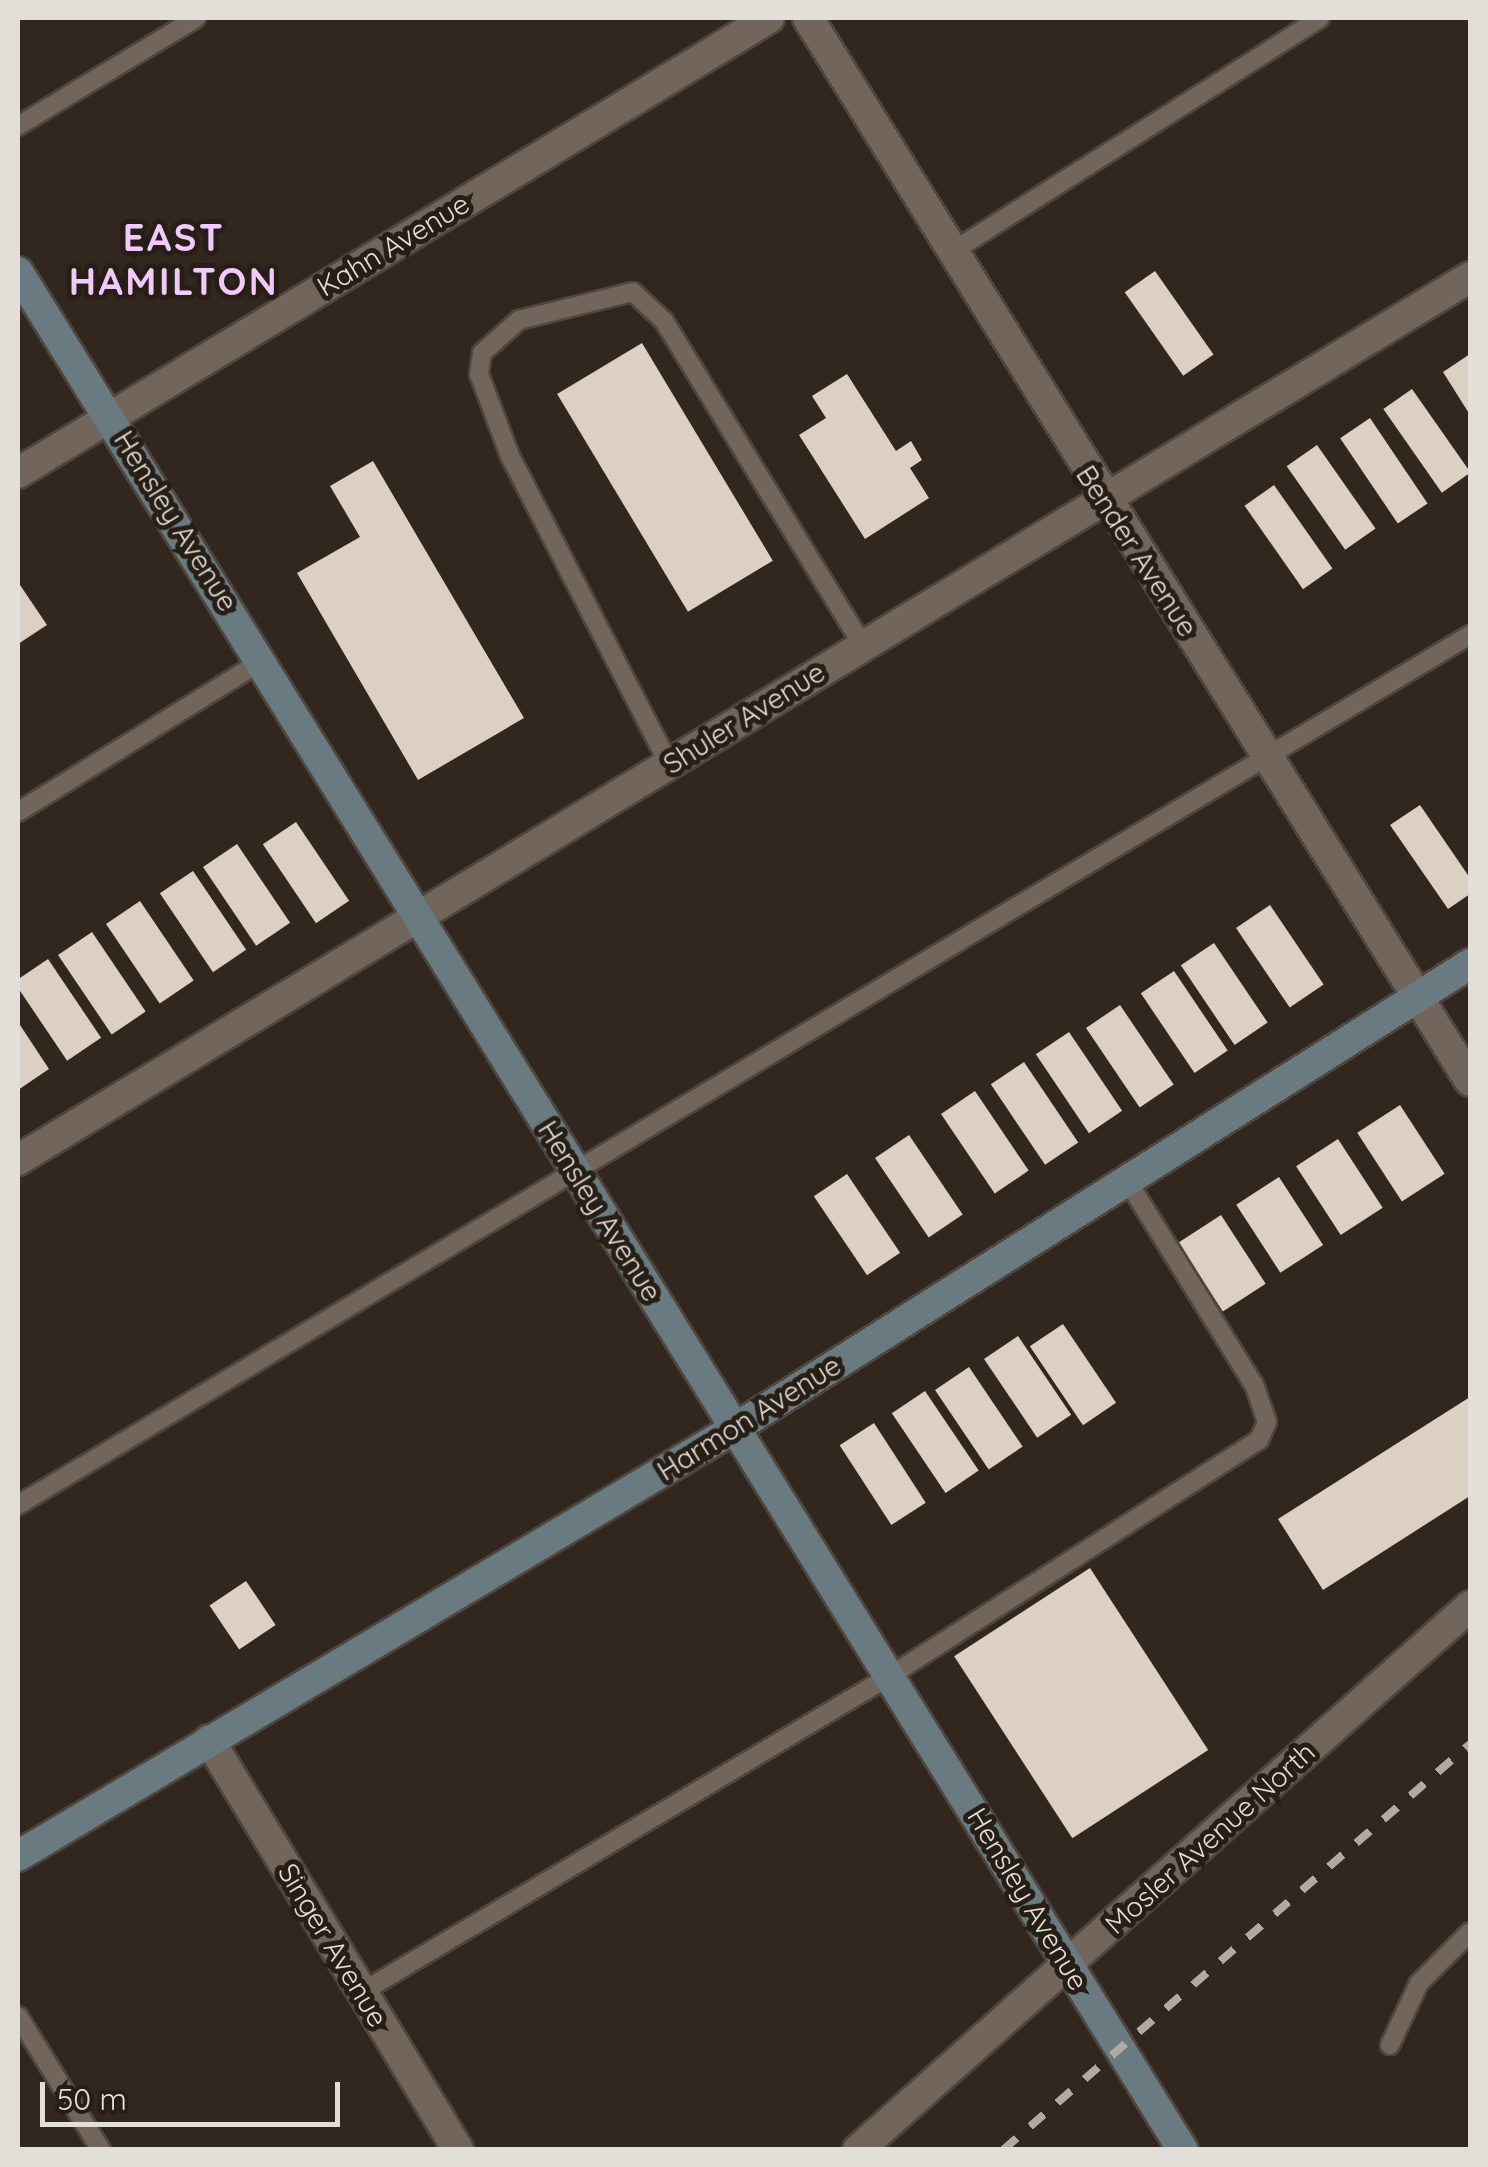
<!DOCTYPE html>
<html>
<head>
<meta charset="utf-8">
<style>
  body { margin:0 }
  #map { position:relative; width:1488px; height:2167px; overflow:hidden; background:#31271f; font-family:Quicksand,sans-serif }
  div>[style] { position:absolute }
  .building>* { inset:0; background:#dccfc4; transform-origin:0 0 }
  .roads { filter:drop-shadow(2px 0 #4e463f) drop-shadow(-2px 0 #4e463f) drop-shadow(0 2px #4e463f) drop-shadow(0 -2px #4e463f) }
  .lane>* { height:18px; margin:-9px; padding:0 9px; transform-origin:9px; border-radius:9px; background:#71655c }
  .street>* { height:30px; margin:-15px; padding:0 15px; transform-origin:15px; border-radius:15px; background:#71655c }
  .secondary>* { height:30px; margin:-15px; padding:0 15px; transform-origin:15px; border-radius:15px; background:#697a80 }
  .rail>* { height:8px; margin-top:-4px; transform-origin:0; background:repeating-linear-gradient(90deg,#b1aaa3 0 18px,transparent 0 36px) }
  span { translate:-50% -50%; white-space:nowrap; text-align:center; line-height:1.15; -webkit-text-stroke:10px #271e16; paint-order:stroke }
  .street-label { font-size:28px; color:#e4ded8 }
  .district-label { font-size:38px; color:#f1c9fb; font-weight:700; letter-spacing:2.5px }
  .frame { position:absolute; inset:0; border:20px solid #e4ded8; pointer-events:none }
  .scale { position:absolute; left:40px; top:2082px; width:300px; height:45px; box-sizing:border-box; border:5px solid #e4ded8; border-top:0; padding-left:12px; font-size:30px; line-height:35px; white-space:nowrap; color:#e4ded8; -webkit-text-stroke:8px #271e16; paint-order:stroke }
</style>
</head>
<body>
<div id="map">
  <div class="building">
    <div style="left:1155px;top:271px;width:102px;height:37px;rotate:55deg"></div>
    <div style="left:642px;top:343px;width:254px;height:99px;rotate:59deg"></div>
    <div style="clip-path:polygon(1470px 354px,1470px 415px,1443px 372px)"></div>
    <div style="clip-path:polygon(847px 374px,896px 451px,911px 441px,922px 460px,910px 468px,929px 498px,865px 539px,799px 435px,826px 418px,812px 396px)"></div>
    <div style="left:1412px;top:389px;width:102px;height:35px;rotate:55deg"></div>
    <div style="left:1370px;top:418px;width:103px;height:36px;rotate:56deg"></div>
    <div style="left:1317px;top:445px;width:102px;height:37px;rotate:55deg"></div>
    <div style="clip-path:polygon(373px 461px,524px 718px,418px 780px,297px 573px,360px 537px,330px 486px)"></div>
    <div style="left:1274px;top:485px;width:102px;height:36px;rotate:55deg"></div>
    <div style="clip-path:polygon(18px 582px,47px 625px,18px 644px)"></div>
    <div style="clip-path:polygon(1420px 805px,1470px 878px,1470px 894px,1448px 909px,1390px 825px)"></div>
    <div style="left:296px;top:822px;width:95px;height:40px;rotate:56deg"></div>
    <div style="left:237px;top:844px;width:95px;height:41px;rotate:56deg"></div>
    <div style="left:193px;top:871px;width:95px;height:40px;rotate:56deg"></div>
    <div style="left:140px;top:901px;width:96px;height:41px;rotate:56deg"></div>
    <div style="left:1270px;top:905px;width:96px;height:41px;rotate:56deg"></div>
    <div style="left:92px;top:932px;width:96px;height:41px;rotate:56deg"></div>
    <div style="left:1214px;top:943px;width:96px;height:40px;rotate:56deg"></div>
    <div style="left:48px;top:959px;width:95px;height:41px;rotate:56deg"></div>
    <div style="left:1174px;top:971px;width:96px;height:40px;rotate:56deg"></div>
    <div style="left:1120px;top:1005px;width:96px;height:41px;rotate:56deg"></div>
    <div style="clip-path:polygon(18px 1022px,49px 1069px,18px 1090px)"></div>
    <div style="left:1069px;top:1032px;width:95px;height:40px;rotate:56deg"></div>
    <div style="left:1024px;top:1062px;width:97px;height:40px;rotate:56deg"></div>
    <div style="left:975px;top:1091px;width:96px;height:41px;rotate:56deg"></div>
    <div style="left:1400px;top:1105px;width:82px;height:51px;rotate:57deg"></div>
    <div style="left:909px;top:1135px;width:96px;height:41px;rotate:56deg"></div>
    <div style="left:1338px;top:1139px;width:82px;height:50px;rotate:57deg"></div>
    <div style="left:847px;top:1174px;width:95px;height:40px;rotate:56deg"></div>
    <div style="left:1279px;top:1177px;width:81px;height:51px;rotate:57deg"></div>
    <div style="left:1221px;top:1215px;width:82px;height:51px;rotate:57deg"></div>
    <div style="left:1063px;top:1324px;width:95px;height:40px;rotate:56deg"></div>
    <div style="left:1018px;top:1336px;width:95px;height:41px;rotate:56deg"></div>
    <div style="left:969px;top:1367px;width:96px;height:41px;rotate:56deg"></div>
    <div style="left:925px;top:1391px;width:96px;height:40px;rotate:56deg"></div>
    <div style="clip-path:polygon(1470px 1397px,1470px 1496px,1323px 1590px,1278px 1519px)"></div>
    <div style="left:874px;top:1423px;width:95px;height:41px;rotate:57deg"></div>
    <div style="left:1090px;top:1568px;width:217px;height:162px;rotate:57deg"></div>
    <div style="left:246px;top:1581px;width:53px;height:44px;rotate:56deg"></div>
  </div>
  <div class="roads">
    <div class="lane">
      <div style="left:18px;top:126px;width:208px;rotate:-31.2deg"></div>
      <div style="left:950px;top:253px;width:438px;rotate:-32.4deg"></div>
      <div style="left:670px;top:766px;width:349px;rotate:-117.3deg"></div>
      <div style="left:510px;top:456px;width:88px;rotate:-110.7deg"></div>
      <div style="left:479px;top:374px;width:21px;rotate:-82deg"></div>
      <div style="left:482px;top:353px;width:50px;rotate:-41.7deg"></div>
      <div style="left:519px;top:320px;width:117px;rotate:-13.8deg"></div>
      <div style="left:633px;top:292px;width:42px;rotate:43.1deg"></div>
      <div style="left:664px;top:321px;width:379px;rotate:58.5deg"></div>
      <div style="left:18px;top:812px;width:287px;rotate:-31.8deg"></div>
      <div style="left:18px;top:1505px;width:1693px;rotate:-30.93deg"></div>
      <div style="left:362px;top:1992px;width:619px;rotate:-30.92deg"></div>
      <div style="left:893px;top:1674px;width:434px;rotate:-32.6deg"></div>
      <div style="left:1259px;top:1440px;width:20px;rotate:-66deg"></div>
      <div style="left:1267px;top:1422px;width:39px;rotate:-109deg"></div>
      <div style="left:1254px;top:1385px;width:241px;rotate:-121.8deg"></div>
      <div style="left:18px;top:2016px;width:158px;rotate:58.2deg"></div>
      <div style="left:1390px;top:2045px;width:68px;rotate:-64.9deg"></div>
      <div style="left:1419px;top:1983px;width:72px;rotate:-45deg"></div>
    </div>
    <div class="street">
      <div style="left:808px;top:18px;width:1252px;rotate:58.09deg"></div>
      <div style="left:18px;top:473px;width:878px;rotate:-31.21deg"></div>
      <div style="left:18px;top:1160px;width:1699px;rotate:-31.3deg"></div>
      <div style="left:209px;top:1740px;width:480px;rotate:58.7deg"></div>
      <div style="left:858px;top:2150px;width:819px;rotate:-41.63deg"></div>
    </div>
    <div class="secondary">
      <div style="left:18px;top:272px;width:2210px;rotate:58.19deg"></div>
      <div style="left:18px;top:1856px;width:837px;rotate:-30.82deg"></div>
      <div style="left:737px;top:1427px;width:867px;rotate:-32.28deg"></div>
    </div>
  </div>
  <div class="rail">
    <div style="left:1003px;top:2150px;width:619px;rotate:-41deg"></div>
  </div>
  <div class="street-label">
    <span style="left:393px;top:245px;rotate:-31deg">Kahn Avenue</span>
    <span style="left:176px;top:521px;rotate:58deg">Hensley Avenue</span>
    <span style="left:1137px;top:551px;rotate:57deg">Bender Avenue</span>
    <span style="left:744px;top:718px;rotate:-32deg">Shuler Avenue</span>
    <span style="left:600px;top:1211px;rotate:58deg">Hensley Avenue</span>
    <span style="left:749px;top:1418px;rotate:-32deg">Harmon Avenue</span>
    <span style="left:1210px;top:1838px;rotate:-42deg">Mosler Avenue North</span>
    <span style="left:1028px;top:1899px;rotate:59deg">Hensley Avenue</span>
    <span style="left:333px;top:1945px;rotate:59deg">Singer Avenue</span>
  </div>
  <div class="district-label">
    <span style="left:174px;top:260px">EAST<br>HAMILTON</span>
  </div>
  <div class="frame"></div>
  <div class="scale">50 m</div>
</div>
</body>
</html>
